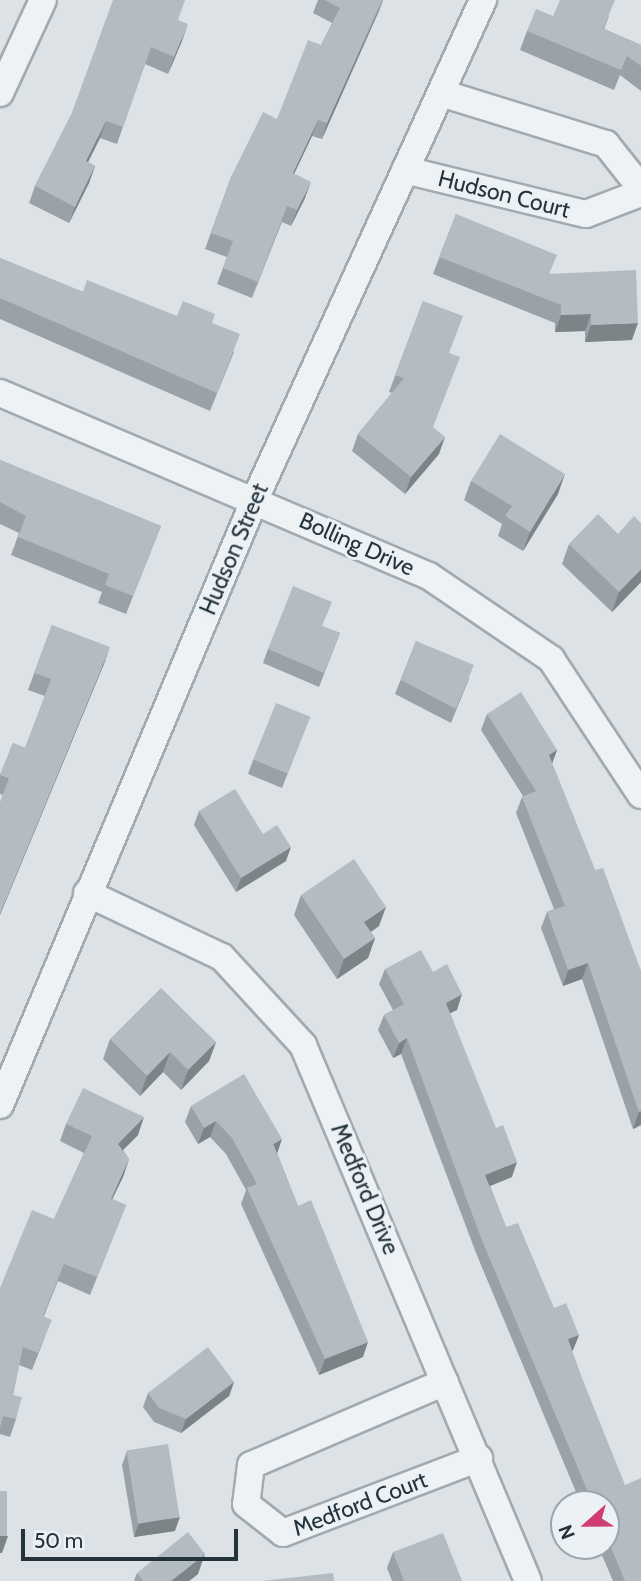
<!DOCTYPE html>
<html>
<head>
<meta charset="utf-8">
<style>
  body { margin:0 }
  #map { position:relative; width:641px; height:1581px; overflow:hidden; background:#dce2e6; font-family:Cabin,sans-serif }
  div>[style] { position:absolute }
  .roads { filter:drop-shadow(2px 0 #a1aab0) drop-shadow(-2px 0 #a1aab0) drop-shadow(0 2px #a1aab0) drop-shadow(0 -2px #a1aab0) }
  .street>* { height:26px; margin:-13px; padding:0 13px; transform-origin:13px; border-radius:13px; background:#eef2f5 }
  .wall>* { inset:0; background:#9aa2a8 }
  .shaded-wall>* { inset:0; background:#7d8488 }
  .building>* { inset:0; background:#b3bcc3; transform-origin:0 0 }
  span { translate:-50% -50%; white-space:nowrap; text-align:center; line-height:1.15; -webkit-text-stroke:6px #ebf1f4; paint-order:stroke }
  .street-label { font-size:23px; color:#25333d }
  .north { position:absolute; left:550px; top:1490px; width:70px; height:70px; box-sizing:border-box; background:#ebf1f4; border:2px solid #9ca5ab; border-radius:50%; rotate:249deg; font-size:19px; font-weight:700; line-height:28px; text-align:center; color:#25333d }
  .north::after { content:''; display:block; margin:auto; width:24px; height:32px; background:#d03d70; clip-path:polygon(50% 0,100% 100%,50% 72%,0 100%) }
  .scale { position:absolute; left:21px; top:1529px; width:217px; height:32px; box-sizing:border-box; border:4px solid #25333d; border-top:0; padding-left:9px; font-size:21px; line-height:24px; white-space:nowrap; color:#25333d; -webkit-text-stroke:5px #ebf1f4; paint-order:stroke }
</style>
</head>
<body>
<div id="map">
  <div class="roads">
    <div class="street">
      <div style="left:0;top:93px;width:102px;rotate:-65.2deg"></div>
      <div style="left:441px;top:93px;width:173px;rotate:17.2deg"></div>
      <div style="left:606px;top:144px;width:56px;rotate:51.5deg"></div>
      <div style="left:405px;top:170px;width:186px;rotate:13.7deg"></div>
      <div style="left:586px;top:214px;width:59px;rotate:-20.9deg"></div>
      <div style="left:0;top:393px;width:466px;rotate:23.1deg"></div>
      <div style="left:429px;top:576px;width:148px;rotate:34.2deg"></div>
      <div style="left:551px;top:659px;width:163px;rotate:56.5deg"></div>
      <div style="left:87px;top:893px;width:149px;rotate:25.4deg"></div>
      <div style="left:222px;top:957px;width:120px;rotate:47.4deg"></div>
      <div style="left:303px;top:1045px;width:581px;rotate:67.23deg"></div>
      <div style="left:0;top:1105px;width:657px;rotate:-67.18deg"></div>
      <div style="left:255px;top:499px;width:549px;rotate:-65.44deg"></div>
      <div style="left:445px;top:1382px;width:211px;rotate:156.8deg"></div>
      <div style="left:251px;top:1465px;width:39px;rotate:97deg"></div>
      <div style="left:246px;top:1504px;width:47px;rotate:38.1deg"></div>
      <div style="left:283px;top:1533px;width:210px;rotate:-20.9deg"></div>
    </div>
  </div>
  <div class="wall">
    <div style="clip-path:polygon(318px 0,383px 0,322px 139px,312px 136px,294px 174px,305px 198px,291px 226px,282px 222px,252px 298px,217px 284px,227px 257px,205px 249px,231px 177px,277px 119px,321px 45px,332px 23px,313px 13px)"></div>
    <div style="clip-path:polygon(609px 16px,604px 29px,641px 45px,641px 91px,620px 75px,614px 90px,520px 50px,527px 31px)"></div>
    <div style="clip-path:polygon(178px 20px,182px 41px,168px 74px,145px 64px,117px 144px,100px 138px,88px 162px,95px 166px,89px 183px,69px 223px,29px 203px,35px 186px,71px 115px)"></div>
    <div style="clip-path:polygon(456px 214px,550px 274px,632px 340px,585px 342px,585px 331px,555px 332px,555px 323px,433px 274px)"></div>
    <div style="clip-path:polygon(0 258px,83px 292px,177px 316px,212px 323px,234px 352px,210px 411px,0 319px)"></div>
    <div style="clip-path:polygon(423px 301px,449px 353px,433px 427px,439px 454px,405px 494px,352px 451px,358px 434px,392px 393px,389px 392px)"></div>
    <div style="clip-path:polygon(0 460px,161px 526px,126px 614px,98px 603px,102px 592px,11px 555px,19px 533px,0 524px)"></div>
    <div style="clip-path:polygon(471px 481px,558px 494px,523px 551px,498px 536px,502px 524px,464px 500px)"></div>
    <div style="clip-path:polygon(569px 544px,641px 582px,612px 612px,562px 564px)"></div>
    <div style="clip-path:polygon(52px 625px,104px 664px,3px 795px,0 794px,0 775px,13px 743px,25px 748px,45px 696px,28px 690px)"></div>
    <div style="clip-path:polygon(322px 626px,340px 633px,319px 687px,263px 663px,268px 649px)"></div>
    <div style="clip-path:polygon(416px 641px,469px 679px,451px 723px,395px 694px)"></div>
    <div style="clip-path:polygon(487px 714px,557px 750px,552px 764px,595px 870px,641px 971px,641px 1125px,633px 1129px,582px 979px,563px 986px,541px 928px,547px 912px,554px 909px,516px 813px,522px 797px,523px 796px,481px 730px)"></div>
    <div style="clip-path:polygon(310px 717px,282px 788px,248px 774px,253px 760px)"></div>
    <div style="clip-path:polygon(199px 811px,263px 834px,286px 861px,236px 892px,194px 825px)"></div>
    <div style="clip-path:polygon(301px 895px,379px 926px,371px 932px,375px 938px,368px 958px,337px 979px,294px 915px)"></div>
    <div style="clip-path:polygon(385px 969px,433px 972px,457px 1010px,450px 1013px,512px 1177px,490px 1186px,506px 1227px,554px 1308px,579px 1335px,573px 1350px,572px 1351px,641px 1581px,613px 1581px,598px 1546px,606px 1546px,606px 1504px,581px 1504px,476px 1253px,401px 1054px,393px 1058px,378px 1030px,384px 1015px,393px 1010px,379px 984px)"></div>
    <div style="clip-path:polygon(110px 1039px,216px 1042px,209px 1061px,181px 1090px,163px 1072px,140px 1096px,103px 1059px)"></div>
    <div style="clip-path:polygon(191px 1106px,277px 1153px,298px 1206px,363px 1357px,319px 1375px,241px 1204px,246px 1190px,226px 1154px,210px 1137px,198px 1144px,185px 1122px)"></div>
    <div style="clip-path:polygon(66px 1124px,138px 1135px,123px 1150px,129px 1159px,123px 1177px,112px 1199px,126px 1205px,90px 1295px,58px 1281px,44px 1316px,45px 1337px,32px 1370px,19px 1365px,13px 1395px,16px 1419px,10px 1437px,0 1434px,0 1288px,54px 1219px,84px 1153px,60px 1141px)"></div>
    <div style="clip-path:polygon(234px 1382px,229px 1396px,181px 1433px,154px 1422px,143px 1407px,148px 1393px)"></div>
    <div style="clip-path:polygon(127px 1451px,175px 1531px,134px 1537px,122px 1465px)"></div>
    <div style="clip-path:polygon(393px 1552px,462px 1581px,392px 1581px,387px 1568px)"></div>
    <div style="clip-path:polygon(137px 1573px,198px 1574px,189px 1581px,134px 1581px)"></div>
  </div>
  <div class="shaded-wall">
    <div style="clip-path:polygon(383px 0,379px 11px,322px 139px,327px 123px)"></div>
    <div style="clip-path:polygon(188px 24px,182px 41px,168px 74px,174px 57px)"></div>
    <div style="clip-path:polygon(318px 120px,312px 136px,287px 189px,293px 173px)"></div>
    <div style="clip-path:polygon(106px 121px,100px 138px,80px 178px,86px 161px)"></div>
    <div style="clip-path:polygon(95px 166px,89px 183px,69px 223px,75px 207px)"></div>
    <div style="clip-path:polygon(311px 182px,305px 198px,291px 226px,297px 210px)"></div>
    <div style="clip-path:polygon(591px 314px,585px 331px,555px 332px,561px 315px)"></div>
    <div style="clip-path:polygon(638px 323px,632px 340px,585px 342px,591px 325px)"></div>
    <div style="clip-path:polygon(445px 437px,439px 454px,405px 494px,411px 477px)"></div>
    <div style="clip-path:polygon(565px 474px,558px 494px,523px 551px,530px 532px)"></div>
    <div style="clip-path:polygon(641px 569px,641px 582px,612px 612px,619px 592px)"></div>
    <div style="clip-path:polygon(110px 647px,104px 664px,0 915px,0 913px)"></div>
    <div style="clip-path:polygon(557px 750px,551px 766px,549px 755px)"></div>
    <div style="clip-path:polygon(291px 847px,286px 861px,236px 892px,241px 878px)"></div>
    <div style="clip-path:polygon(386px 907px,379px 926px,357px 941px,364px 922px)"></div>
    <div style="clip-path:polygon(375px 938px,368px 958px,337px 979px,344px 959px)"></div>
    <div style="clip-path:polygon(588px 963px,582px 979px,563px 986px,568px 970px)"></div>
    <div style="clip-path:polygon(462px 994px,457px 1010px,440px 1018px,446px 1003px)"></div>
    <div style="clip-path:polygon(407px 1038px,401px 1054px,393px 1058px,399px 1043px)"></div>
    <div style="clip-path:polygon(216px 1042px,209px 1061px,181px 1090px,188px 1070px)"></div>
    <div style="clip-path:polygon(170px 1052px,163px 1072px,140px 1096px,147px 1076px)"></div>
    <div style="clip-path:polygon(641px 1111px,641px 1125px,633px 1129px,639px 1112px)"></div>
    <div style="clip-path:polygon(144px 1117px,138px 1135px,111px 1162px,118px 1144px)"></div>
    <div style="clip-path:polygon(216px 1121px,210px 1137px,198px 1144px,204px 1128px)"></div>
    <div style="clip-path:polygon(282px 1139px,277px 1154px,273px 1144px)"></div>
    <div style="clip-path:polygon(129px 1159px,123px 1177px,104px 1216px,111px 1199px)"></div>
    <div style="clip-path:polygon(517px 1162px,512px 1177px,480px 1190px,485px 1175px)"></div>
    <div style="clip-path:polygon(579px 1335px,573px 1350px,562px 1355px,568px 1339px)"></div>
    <div style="clip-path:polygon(368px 1342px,363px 1357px,319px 1375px,325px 1359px)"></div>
    <div style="clip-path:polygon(234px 1382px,229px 1396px,181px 1433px,186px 1419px)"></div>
    <div style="clip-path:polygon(180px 1517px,175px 1531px,134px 1537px,139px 1523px)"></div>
    <div style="clip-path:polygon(0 1536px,8px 1536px,2px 1553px,0 1553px)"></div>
    <div style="clip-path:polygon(205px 1554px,198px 1574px,189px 1581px,171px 1581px)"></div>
  </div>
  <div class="building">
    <div style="clip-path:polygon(113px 0,185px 0,178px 20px,188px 24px,174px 57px,151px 47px,123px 127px,106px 121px,86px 161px,95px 166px,75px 207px,35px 186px,71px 115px)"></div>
    <div style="clip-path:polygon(325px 0,382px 0,327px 123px,318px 120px,293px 173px,311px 182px,297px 210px,287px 206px,258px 282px,223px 268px,233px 241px,211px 233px,231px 177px,263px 112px,277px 119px,308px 40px,321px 45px,340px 8px)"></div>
    <div style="clip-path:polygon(560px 0,615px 0,603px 29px,641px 45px,641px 66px,627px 56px,621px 70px,527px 31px,536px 9px,553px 16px)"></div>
    <div style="clip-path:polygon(456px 214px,557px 255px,549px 274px,636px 270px,638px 323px,591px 325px,591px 314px,561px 315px,561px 305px,439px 257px)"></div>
    <div style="clip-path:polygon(0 258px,83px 292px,87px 280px,177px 316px,183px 301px,215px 314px,212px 323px,240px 334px,217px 393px,0 298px)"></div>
    <div style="clip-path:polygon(423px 301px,463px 316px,449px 353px,460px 357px,433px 427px,445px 437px,411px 477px,358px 434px,404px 378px,395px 375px)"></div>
    <div style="clip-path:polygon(500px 434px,565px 474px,530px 532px,505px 516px,512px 506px,471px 481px)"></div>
    <div style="clip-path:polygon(0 460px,161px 526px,133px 596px,105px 585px,109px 574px,18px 537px,26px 516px,0 502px)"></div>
    <div style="clip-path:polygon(598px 514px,618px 534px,634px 516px,641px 523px,641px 569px,619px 592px,569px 544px)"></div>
    <div style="clip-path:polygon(293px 586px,332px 602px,322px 626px,340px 633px,324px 673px,268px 649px)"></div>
    <div style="clip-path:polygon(52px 625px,110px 647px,0 913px,0 802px,9px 778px,0 775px,13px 743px,25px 748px,51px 679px,34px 673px)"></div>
    <div style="clip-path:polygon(416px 641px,474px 665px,456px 709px,401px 680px)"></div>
    <div style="clip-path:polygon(521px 692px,557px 750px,549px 755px,595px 870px,603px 868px,641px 971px,641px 1111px,639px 1112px,588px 963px,568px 970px,547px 912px,565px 906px,522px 797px,536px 791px,487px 714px)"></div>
    <div style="left:276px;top:703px;width:37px;height:61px;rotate:22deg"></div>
    <div style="clip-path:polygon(235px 789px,263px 834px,277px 825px,291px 847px,241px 878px,199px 811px)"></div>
    <div style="clip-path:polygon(354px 859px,386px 907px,364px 922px,375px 938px,344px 959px,301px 895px)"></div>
    <div style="clip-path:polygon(421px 950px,433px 972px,447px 964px,462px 994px,446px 1003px,496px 1128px,503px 1125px,517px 1162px,485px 1175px,506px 1227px,518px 1223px,554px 1308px,566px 1303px,579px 1335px,568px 1339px,582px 1378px,625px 1485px,641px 1478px,641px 1581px,625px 1581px,606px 1536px,606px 1504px,593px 1504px,481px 1238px,407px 1038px,399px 1043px,384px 1015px,404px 1004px,385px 969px)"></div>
    <div style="clip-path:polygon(161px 988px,216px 1042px,188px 1070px,170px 1052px,147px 1076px,110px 1039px)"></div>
    <div style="clip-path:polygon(244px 1074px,282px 1139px,273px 1144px,298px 1206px,311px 1200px,368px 1342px,325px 1359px,247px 1188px,257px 1184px,232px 1138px,216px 1121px,204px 1128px,191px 1106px)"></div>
    <div style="clip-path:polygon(83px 1088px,144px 1117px,118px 1144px,129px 1159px,111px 1199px,126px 1205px,97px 1277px,64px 1264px,43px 1316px,52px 1320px,38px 1353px,23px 1347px,13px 1395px,22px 1397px,16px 1419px,3px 1416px,0 1428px,0 1288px,32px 1210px,54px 1219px,92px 1136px,66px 1124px)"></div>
    <div style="clip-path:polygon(208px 1347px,234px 1382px,186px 1419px,159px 1408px,148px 1393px)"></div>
    <div style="left:168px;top:1444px;width:74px;height:42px;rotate:81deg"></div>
    <div style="left:0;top:1491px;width:7px;height:45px"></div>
    <div style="clip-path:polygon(188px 1532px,205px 1554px,171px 1581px,143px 1581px,137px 1573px)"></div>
    <div style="clip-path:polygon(443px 1533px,462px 1581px,404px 1581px,393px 1552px)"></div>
    <div style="clip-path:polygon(333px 1573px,334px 1581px,262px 1581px)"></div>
  </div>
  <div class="street-label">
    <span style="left:504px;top:194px;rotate:14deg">Hudson Court</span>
    <span style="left:357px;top:544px;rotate:24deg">Bolling Drive</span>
    <span style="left:234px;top:549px;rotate:-67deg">Hudson Street</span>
    <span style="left:365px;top:1189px;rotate:67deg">Medford Drive</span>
    <span style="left:360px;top:1504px;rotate:-21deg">Medford Court</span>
  </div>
  <div class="north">N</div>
  <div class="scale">50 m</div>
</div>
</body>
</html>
